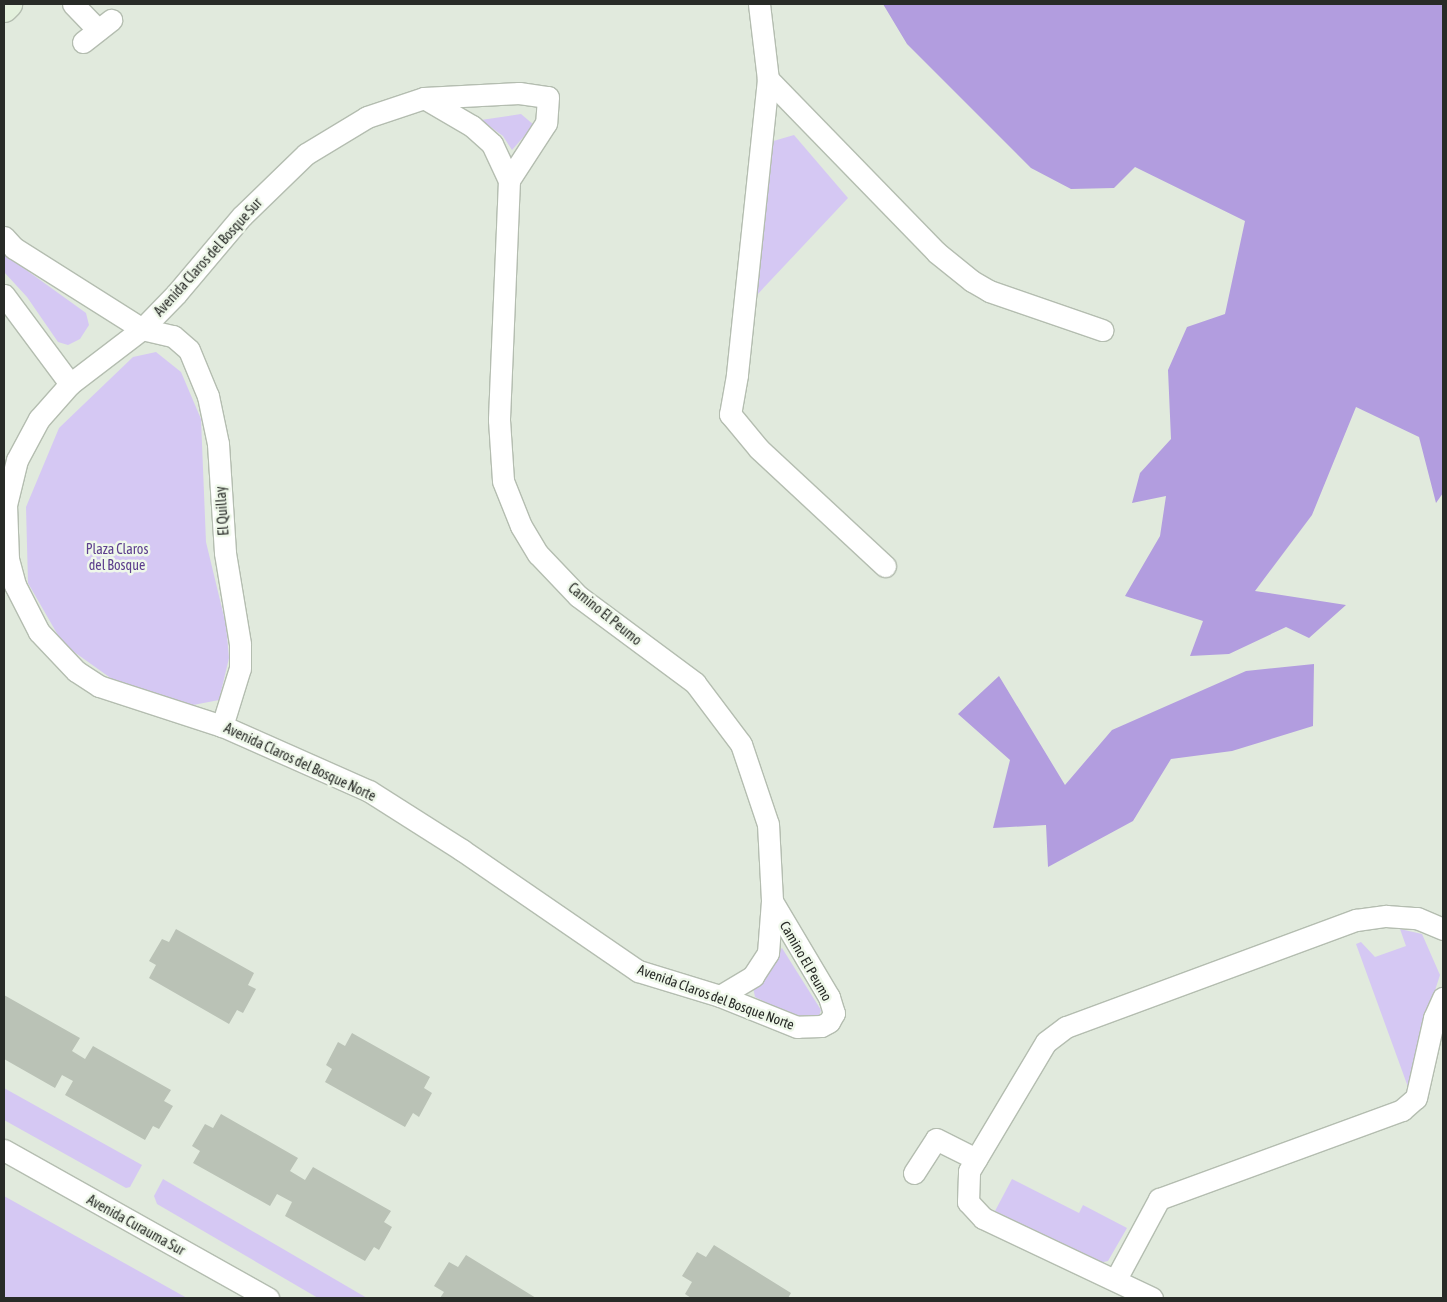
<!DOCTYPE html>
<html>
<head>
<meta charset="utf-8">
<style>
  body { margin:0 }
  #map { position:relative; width:1447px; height:1302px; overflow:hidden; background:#e1eadd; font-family:"Asap Condensed",sans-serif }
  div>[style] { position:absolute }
  .green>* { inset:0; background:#d5c8f3 }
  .forest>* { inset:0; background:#b29ddf }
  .building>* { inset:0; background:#bac2b6 }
  .roads { filter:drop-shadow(1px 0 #b4bdb0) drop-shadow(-1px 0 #b4bdb0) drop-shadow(0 1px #b4bdb0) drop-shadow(0 -1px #b4bdb0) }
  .street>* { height:21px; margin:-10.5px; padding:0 10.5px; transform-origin:10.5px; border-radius:10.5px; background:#fff }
  .secondary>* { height:28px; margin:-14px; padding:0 14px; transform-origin:14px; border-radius:14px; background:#e3f0dc }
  span { translate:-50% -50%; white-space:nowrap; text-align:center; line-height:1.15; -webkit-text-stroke:5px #eff8ea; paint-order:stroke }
  .street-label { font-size:14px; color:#282b27 }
  .park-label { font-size:14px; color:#5d3f8d }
  .frame { position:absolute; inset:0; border:5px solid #282b27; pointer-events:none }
</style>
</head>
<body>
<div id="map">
  <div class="green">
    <div style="clip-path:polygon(521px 114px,534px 125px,512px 150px,503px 136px,481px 120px)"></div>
    <div style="clip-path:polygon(794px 135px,848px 198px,756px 296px,770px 142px)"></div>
    <div style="clip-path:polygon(4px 254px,86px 313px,89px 325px,80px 339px,68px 345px,58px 342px,27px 297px,4px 272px)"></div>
    <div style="clip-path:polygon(156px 352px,181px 372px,201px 419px,206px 542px,226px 625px,229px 658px,219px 700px,188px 706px,119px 684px,63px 644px,28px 583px,26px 507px,59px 428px,133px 357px)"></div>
    <div style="clip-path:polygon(1400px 929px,1422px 934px,1440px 975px,1418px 1043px,1408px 1087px,1356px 944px,1361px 942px,1375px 957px,1406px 946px)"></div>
    <div style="clip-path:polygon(782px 948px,821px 1010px,817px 1022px,804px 1021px,755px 997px,753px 987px,765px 980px,774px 963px,773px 955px)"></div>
    <div style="clip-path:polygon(4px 1088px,142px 1165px,130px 1187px,126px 1188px,4px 1120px)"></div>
    <div style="clip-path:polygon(163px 1179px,367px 1298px,318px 1298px,157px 1204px,154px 1196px)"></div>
    <div style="clip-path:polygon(1012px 1179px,1079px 1213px,1083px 1205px,1127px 1228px,1108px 1261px,1099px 1263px,995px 1211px)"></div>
    <div style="clip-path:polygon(4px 1196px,187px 1298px,4px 1298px)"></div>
  </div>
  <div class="forest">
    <div style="clip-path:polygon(883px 4px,1443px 4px,1443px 493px,1436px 503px,1419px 437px,1356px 407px,1312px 515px,1255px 591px,1346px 605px,1309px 638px,1286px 627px,1229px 654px,1190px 656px,1203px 621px,1125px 596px,1160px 536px,1166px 496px,1132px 503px,1140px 473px,1171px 439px,1168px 370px,1187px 327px,1225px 314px,1245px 221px,1135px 167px,1114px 188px,1071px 189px,1031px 168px,907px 44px)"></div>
    <div style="clip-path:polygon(1314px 664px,1313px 726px,1232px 751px,1171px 759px,1133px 821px,1048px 867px,1046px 825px,993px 828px,1010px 760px,958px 714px,999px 676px,1065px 785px,1112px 730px,1246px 671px)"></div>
  </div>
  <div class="building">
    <div style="clip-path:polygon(176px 929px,254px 973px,248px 985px,256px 989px,243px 1013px,237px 1010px,229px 1024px,149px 978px,156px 965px,149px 961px,162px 939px,169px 942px)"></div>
    <div style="clip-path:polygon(4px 995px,80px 1038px,72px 1051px,85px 1059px,93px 1046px,171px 1090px,164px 1101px,173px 1106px,159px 1129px,153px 1126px,145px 1140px,65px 1095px,73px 1081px,62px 1075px,55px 1088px,4px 1059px)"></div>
    <div style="clip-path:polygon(352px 1033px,430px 1077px,424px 1088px,432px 1093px,419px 1117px,413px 1113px,405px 1127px,325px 1082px,332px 1069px,326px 1065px,338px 1042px,345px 1046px)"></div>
    <div style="clip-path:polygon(221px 1114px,298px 1158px,290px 1171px,305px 1180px,313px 1167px,391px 1211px,384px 1222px,392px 1227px,379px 1250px,374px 1247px,365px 1261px,285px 1216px,292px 1202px,277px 1194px,270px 1206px,193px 1163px,200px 1151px,192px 1146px,205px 1124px,213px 1128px)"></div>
    <div style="clip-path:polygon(714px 1245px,791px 1293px,788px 1298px,691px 1298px,685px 1294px,692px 1282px,682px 1276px,697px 1252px,706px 1257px)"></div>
    <div style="clip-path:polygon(466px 1255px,536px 1298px,440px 1298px,444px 1292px,434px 1286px,449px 1262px,458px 1267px)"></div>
  </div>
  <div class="roads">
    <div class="street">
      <div style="left:73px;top:4px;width:36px;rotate:46deg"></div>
      <div style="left:759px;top:4px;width:76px;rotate:83.2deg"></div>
      <div style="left:768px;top:79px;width:298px;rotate:96deg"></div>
      <div style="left:737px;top:375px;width:40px;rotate:100deg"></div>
      <div style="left:730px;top:414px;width:45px;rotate:50.4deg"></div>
      <div style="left:759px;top:449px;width:172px;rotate:42.9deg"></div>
      <div style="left:83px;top:42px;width:36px;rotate:-38deg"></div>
      <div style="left:768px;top:79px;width:241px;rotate:45.8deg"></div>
      <div style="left:936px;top:252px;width:46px;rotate:38.9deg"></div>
      <div style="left:972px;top:281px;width:20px;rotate:30deg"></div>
      <div style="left:989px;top:291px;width:120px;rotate:19deg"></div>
      <div style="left:424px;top:98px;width:56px;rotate:30.3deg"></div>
      <div style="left:472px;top:126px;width:27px;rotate:42deg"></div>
      <div style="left:492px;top:144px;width:40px;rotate:65deg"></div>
      <div style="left:509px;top:180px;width:240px;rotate:92.4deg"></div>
      <div style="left:499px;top:420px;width:61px;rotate:86.2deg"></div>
      <div style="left:503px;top:481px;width:48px;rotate:68.2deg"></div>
      <div style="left:521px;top:526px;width:33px;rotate:59deg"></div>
      <div style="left:538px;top:554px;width:58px;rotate:46.4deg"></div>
      <div style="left:578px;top:596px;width:146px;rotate:36.6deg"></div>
      <div style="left:695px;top:683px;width:76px;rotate:53deg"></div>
      <div style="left:741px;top:744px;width:84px;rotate:71.4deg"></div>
      <div style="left:768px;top:824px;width:77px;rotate:87deg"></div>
      <div style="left:772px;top:901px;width:112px;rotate:59.3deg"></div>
      <div style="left:829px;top:997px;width:17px;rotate:73deg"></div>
      <div style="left:834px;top:1013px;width:10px;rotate:119deg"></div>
      <div style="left:829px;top:1022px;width:9px;rotate:153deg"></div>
      <div style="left:821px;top:1026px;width:24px;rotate:178deg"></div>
      <div style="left:797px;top:1027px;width:83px;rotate:-158.1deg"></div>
      <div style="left:720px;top:996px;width:86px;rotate:-163deg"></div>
      <div style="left:638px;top:971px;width:214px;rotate:-145.5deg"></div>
      <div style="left:462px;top:850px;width:110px;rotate:-147.6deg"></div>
      <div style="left:369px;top:791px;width:161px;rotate:-156.1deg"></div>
      <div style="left:222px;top:726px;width:129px;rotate:-162deg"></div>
      <div style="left:99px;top:686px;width:27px;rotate:-147deg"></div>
      <div style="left:76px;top:671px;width:54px;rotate:-133.5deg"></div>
      <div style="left:39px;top:632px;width:53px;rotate:-117.1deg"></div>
      <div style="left:15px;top:585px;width:27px;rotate:-105deg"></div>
      <div style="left:8px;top:559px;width:54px;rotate:-92.1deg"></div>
      <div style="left:6px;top:505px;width:46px;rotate:-76.3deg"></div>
      <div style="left:17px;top:460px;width:47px;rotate:-61.8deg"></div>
      <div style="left:39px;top:419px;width:47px;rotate:-48.5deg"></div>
      <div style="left:70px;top:384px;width:91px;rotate:-37.4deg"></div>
      <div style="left:142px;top:329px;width:49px;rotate:-45.8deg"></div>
      <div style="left:176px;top:294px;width:102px;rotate:-49.8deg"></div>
      <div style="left:242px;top:216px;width:89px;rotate:-44.1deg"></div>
      <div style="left:306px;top:154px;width:71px;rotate:-31.2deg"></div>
      <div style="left:367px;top:117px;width:60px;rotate:-18.4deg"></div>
      <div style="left:424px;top:98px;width:95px;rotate:-3deg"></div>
      <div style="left:519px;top:93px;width:29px;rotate:8deg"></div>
      <div style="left:548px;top:97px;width:26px;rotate:94deg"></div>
      <div style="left:546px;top:123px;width:68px;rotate:123deg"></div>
      <div style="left:4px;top:237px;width:15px;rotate:48deg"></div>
      <div style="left:14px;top:248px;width:151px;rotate:32.3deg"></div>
      <div style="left:142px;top:329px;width:32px;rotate:13deg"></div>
      <div style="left:173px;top:336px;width:21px;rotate:41deg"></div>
      <div style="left:189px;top:350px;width:50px;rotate:67.6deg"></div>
      <div style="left:208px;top:396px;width:49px;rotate:78.2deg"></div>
      <div style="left:218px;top:444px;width:109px;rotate:86.3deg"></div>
      <div style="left:225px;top:553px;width:92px;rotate:80.6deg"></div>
      <div style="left:240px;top:644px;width:24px;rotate:90deg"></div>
      <div style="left:240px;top:668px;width:61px;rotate:107.2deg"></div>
      <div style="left:4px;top:295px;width:111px;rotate:53.4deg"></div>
      <div style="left:720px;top:996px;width:39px;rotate:-31deg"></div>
      <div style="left:753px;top:976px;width:27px;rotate:-57deg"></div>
      <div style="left:768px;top:953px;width:52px;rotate:-85.6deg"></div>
      <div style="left:4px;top:1150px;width:303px;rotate:29.3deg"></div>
      <div style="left:914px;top:1173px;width:40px;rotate:-57.1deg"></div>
      <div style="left:936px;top:1139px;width:45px;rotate:26.6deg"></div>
      <div style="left:1116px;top:1279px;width:91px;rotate:-61.7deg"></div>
      <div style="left:1159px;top:1199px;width:259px;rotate:-20.1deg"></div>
      <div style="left:1402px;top:1110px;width:18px;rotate:-41deg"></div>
      <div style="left:1416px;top:1098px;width:82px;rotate:-77.3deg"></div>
      <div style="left:1434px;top:1018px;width:22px;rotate:-66deg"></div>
      <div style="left:1152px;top:1298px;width:187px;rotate:-154.7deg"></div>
      <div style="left:983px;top:1218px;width:22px;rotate:-133deg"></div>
      <div style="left:968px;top:1202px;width:31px;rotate:-88deg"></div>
      <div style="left:969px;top:1171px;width:150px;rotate:-59.2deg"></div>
      <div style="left:1046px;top:1042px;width:25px;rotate:-37deg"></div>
      <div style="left:1066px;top:1027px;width:309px;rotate:-20.3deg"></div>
      <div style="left:1356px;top:920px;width:30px;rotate:-8deg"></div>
      <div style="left:1386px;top:916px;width:31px;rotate:4deg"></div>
      <div style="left:1417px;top:918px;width:28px;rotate:23deg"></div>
    </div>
    <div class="secondary">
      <div style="left:4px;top:8px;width:6px;rotate:-45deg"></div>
    </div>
  </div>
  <div class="street-label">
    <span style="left:208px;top:257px;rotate:-48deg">Avenida Claros del Bosque Sur</span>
    <span style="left:222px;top:511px;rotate:-94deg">El Quillay</span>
    <span style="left:605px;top:614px;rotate:39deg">Camino El Peumo</span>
    <span style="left:300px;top:762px;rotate:25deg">Avenida Claros del Bosque Norte</span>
    <span style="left:806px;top:961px;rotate:60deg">Camino El Peumo</span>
    <span style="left:716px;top:997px;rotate:20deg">Avenida Claros del Bosque Norte</span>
    <span style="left:136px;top:1225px;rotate:29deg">Avenida Curauma Sur</span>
  </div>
  <div class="park-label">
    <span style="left:117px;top:557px">Plaza Claros<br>del Bosque</span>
  </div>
  <div class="frame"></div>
</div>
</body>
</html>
